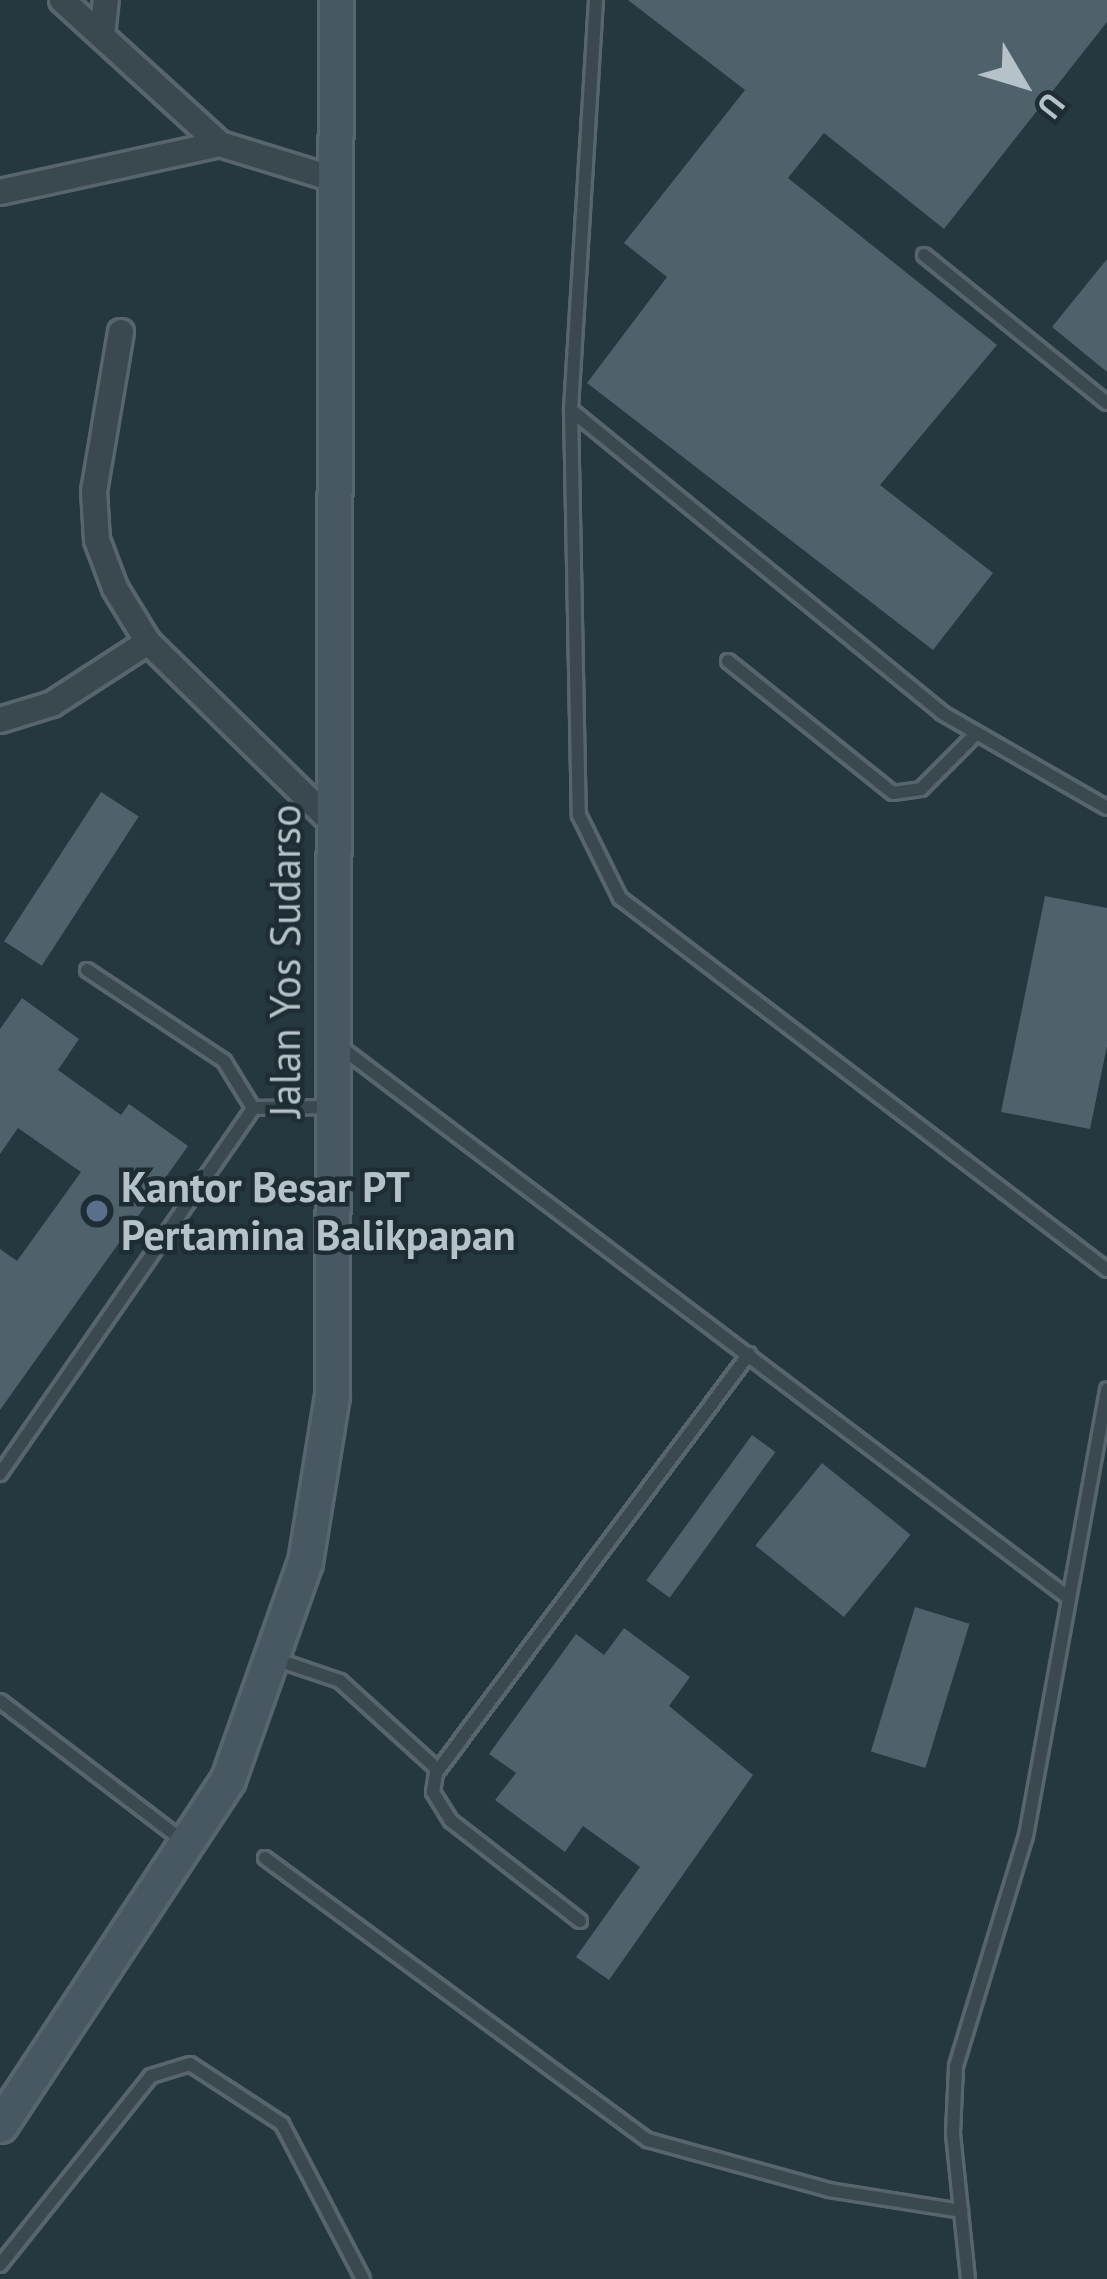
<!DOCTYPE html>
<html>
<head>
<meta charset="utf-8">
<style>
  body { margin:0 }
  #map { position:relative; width:1107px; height:2279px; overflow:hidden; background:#25373f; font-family:"PT Sans",sans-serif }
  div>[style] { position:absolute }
  .building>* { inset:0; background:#4f616a; transform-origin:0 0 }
  .roads { filter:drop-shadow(3px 0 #57656d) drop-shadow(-3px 0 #57656d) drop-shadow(0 3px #57656d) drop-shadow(0 -3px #57656d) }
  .service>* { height:12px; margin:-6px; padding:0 6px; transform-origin:6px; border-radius:6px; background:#3a484f }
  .minor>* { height:24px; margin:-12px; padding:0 12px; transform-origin:12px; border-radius:12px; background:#3a484f }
  .secondary>* { height:33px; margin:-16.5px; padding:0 16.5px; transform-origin:16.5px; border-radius:16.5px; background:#485862 }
  .dots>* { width:33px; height:33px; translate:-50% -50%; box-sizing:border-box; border:6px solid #1e2d34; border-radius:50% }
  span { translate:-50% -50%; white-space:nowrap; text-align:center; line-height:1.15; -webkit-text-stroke:9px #1e2d34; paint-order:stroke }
  .street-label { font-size:42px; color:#b6c2ca }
  .poi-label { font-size:42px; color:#b6c2ca; font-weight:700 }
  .left { translate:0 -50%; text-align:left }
  .north { position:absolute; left:963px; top:24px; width:120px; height:120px; -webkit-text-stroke:9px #1e2d34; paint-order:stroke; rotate:128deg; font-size:33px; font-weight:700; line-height:48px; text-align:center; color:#b6c2ca }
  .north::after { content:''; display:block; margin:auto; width:42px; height:54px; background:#b6c2ca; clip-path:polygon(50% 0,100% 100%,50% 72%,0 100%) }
</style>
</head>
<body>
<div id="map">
  <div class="building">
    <div style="clip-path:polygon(628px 0,1107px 0,1107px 22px,944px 229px,824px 133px,788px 178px,997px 345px,880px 485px,993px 573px,933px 650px,587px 383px,667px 277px,624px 243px,745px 90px)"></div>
    <div style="clip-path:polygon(1107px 259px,1107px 372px,1052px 327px)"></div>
    <div style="left:101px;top:792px;width:45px;height:178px;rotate:33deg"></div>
    <div style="clip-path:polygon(1045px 896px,1107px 908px,1107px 1046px,1090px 1129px,1001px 1112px)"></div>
    <div style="clip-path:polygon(22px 998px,79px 1039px,58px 1070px,121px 1115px,129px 1104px,188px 1146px,0 1410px,0 1249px,17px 1261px,81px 1172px,18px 1128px,0 1154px,0 1029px)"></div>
    <div style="left:752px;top:1435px;width:29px;height:180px;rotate:36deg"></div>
    <div style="left:822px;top:1463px;width:114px;height:106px;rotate:39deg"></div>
    <div style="left:915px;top:1607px;width:57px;height:151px;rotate:17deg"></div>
    <div style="clip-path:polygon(624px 1628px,690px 1677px,669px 1706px,753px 1775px,609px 1980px,576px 1957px,640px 1867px,583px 1826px,565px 1852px,495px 1800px,516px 1773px,489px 1754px,576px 1634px,604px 1655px)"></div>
  </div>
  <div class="roads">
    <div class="service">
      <div style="left:596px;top:0;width:411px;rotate:93.5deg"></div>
      <div style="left:571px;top:410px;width:479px;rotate:39.2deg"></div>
      <div style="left:942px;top:713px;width:190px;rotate:29.9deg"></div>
      <div style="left:924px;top:255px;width:235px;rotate:39deg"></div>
      <div style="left:571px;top:410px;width:405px;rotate:88.9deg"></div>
      <div style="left:579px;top:815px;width:93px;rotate:63.7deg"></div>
      <div style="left:620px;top:898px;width:613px;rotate:37.37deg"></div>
      <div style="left:728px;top:661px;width:211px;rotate:38.7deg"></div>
      <div style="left:893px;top:793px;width:28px;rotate:-8deg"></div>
      <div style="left:921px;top:789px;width:78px;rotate:-45deg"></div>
      <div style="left:87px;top:970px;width:164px;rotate:33.6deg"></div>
      <div style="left:224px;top:1061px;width:55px;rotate:58.3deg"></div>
      <div style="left:339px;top:1046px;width:912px;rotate:37.11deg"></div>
      <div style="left:253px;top:1108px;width:77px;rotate:-0.7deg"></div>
      <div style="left:0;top:1474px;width:445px;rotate:-55.3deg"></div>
      <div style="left:275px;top:1659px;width:69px;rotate:18.7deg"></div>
      <div style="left:340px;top:1681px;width:132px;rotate:42.2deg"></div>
      <div style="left:0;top:1701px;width:230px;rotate:37.4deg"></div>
      <div style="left:265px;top:1858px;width:476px;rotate:36.4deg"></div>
      <div style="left:648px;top:2140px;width:188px;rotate:15.4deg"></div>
      <div style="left:829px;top:2190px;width:134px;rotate:9deg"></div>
      <div style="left:580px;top:1921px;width:163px;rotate:-142.2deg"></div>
      <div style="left:451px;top:1821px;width:34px;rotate:-122deg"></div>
      <div style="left:433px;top:1792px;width:19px;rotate:-81deg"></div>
      <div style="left:436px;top:1773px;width:523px;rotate:-53.24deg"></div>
      <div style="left:0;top:2265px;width:242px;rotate:-51.4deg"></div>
      <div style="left:151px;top:2076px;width:41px;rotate:-17.1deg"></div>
      <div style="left:190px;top:2064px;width:110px;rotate:33.1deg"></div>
      <div style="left:282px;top:2124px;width:175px;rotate:62.4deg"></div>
      <div style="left:968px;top:2279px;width:147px;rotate:-95.9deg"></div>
      <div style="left:953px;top:2133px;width:67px;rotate:-87.4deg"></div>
      <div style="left:956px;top:2066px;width:240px;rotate:-73.1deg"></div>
      <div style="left:1026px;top:1836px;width:454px;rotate:-79.7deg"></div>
    </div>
    <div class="minor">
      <div style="left:62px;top:0;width:214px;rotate:42.3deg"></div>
      <div style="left:220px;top:144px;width:119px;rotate:17.1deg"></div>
      <div style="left:102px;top:36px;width:36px;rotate:-84deg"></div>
      <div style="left:0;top:192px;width:225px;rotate:-12.3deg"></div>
      <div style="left:121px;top:332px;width:161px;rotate:99.6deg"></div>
      <div style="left:94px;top:491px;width:49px;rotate:86.5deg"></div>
      <div style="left:97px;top:540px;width:51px;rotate:69.4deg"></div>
      <div style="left:115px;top:588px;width:63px;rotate:58.6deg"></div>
      <div style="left:148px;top:642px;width:252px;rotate:44.4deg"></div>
      <div style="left:0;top:720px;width:54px;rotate:-17.1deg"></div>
      <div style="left:52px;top:704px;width:114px;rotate:-32.9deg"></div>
    </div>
    <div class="secondary">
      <div style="left:0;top:2125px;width:414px;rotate:-56.6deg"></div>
      <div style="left:228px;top:1779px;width:230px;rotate:-70.5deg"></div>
      <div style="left:305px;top:1562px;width:168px;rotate:-80.8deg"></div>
      <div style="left:332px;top:1396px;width:1396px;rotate:-89.84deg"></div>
    </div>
  </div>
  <div class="dots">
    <div style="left:97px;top:1211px;background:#5c6f8a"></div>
  </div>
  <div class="street-label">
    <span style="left:285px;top:961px;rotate:-90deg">Jalan Yos Sudarso</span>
  </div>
  <div class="poi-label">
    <span class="left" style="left:121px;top:1211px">Kantor Besar PT<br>Pertamina Balikpapan</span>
  </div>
  <div class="north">U</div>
</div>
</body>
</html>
